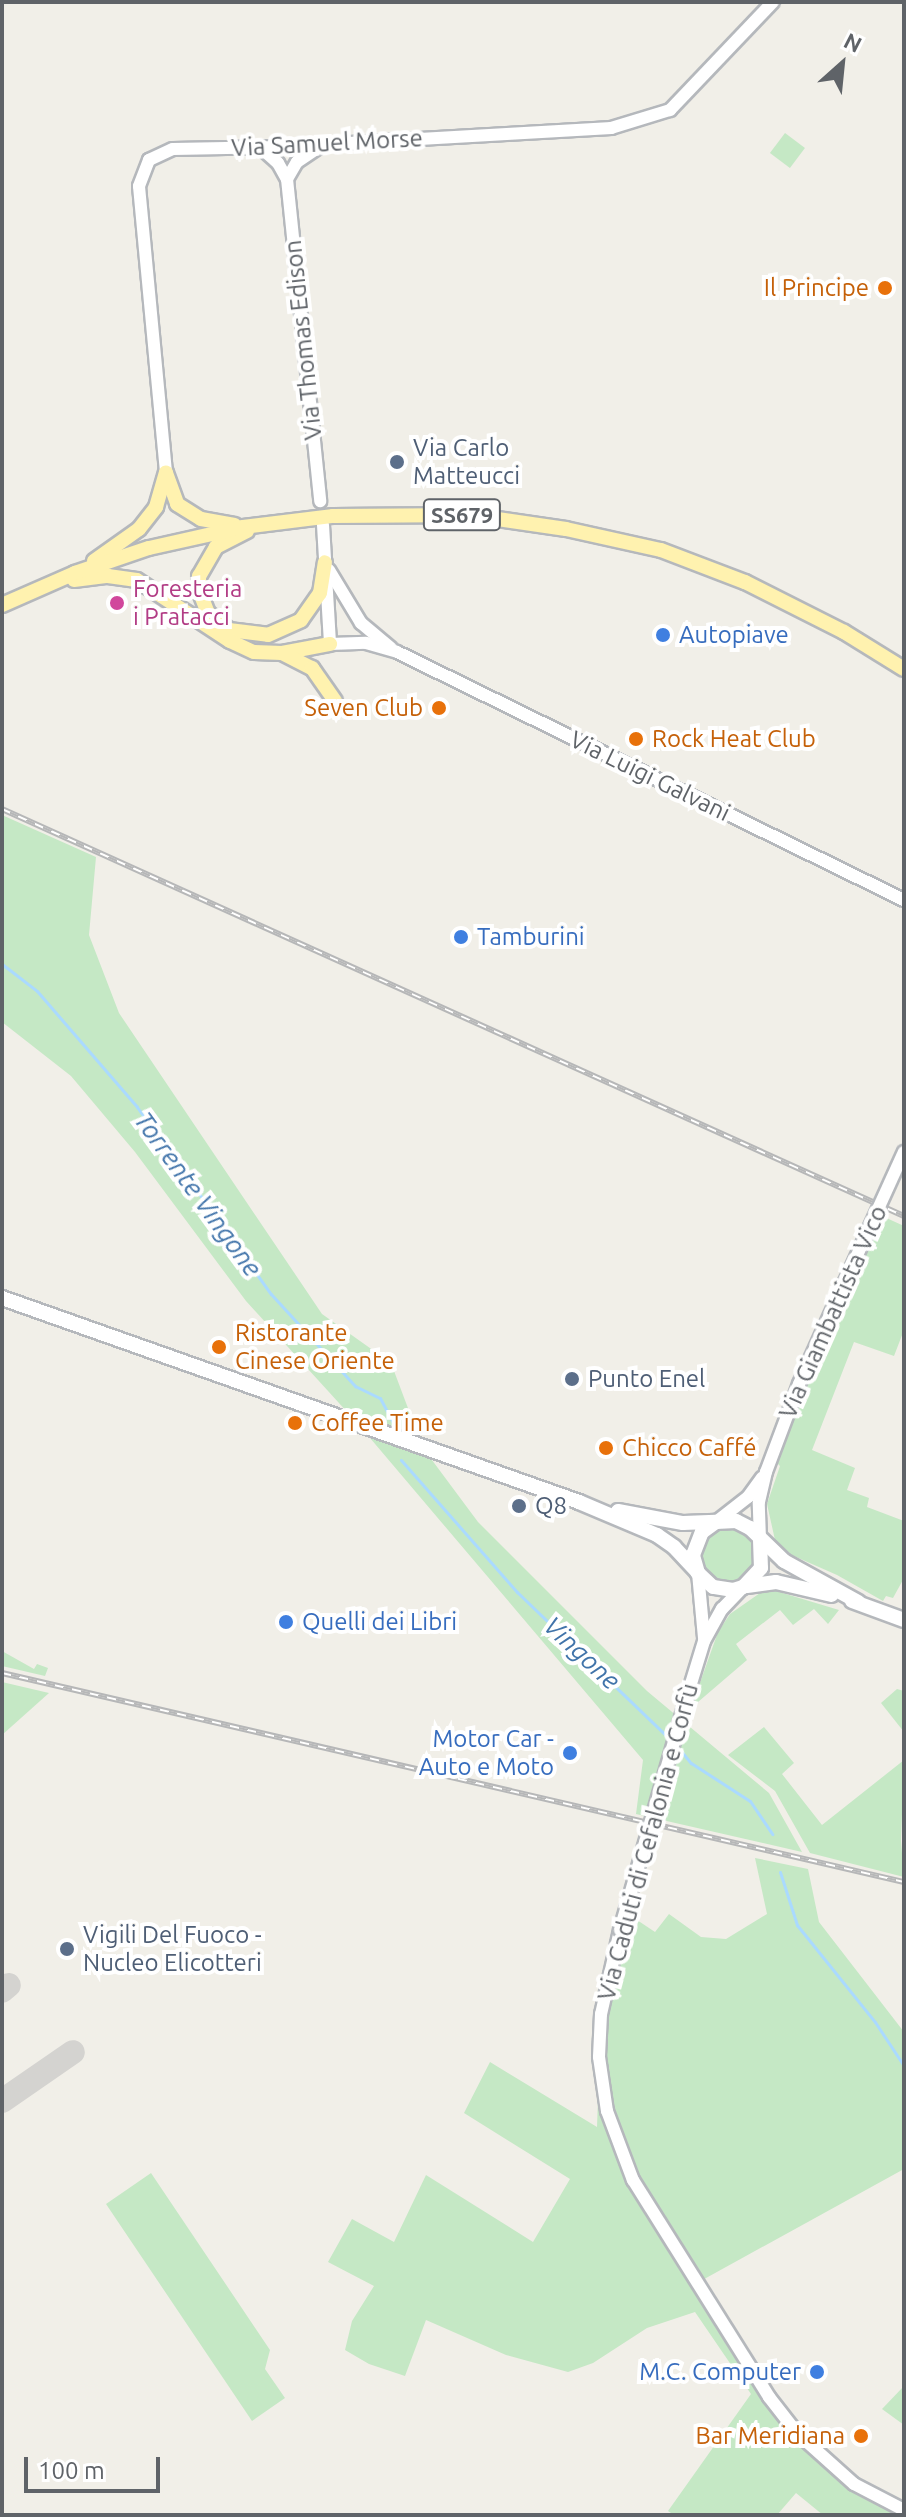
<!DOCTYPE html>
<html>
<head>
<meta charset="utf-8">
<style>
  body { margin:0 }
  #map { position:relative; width:906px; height:2517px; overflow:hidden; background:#f1efe8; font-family:Ubuntu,sans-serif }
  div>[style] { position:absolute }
  .green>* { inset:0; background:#c5e8c5; transform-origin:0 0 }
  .round { border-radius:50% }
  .stream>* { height:3px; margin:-1.5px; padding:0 1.5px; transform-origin:1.5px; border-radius:1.5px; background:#aadaff }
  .taxiway>* { height:24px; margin:-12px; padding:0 12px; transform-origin:12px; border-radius:12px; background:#d4d3d0 }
  .roads { filter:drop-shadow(2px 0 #b5b8bc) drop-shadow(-2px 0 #b5b8bc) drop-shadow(0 2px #b5b8bc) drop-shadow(0 -2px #b5b8bc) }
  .tertiary>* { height:12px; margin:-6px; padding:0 6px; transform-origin:6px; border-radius:6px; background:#fff }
  .secondary>* { height:14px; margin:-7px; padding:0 7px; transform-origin:7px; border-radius:7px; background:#fff }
  .primary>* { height:14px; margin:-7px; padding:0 7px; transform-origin:7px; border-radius:7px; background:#fff2af }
  .rail>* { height:6px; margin-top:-3px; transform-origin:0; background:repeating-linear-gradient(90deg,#fff 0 9px,#b6b7b8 0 18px); box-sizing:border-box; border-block:2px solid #b6b7b8 }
  .bridges { filter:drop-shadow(2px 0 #b5b8bc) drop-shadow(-2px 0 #b5b8bc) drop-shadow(0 2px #b5b8bc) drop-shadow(0 -2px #b5b8bc) }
  .tertiary-bridge>* { height:12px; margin:-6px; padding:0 6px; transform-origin:6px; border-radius:6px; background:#fff }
  .dots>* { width:22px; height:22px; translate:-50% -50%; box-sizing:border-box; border:4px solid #fff; border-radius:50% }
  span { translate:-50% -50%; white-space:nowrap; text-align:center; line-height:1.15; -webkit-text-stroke:8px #fff; paint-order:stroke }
  .shield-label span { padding:2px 6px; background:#fff; border:2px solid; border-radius:6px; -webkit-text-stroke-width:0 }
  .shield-label { font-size:22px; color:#5f6368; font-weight:700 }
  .street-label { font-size:24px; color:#5f6368 }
  .food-label { font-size:24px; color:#c56008 }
  .right { translate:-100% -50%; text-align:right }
  .left { translate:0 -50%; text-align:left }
  .service-label { font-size:24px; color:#4e5e75 }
  .hotel-label { font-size:24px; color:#b23c85 }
  .shop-label { font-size:24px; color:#366cbe }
  .water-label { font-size:26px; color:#4174aa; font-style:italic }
  .frame { position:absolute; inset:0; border:4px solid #5f6368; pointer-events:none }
  .north { position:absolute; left:802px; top:24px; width:80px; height:80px; -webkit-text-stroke:6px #fff; paint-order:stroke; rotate:27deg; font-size:22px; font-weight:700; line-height:32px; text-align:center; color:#5f6368 }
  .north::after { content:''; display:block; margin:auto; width:28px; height:36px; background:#5f6368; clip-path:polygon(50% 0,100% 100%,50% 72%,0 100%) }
  .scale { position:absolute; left:24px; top:2457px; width:136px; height:36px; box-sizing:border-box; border:4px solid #5f6368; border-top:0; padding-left:10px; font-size:24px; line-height:28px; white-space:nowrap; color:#5f6368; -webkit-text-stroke:6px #fff; paint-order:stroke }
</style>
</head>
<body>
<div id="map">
  <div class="green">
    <div style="left:785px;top:133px;width:25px;height:25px;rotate:37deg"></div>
    <div style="clip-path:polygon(2px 815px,96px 857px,89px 935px,119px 1013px,322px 1314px,391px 1363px,423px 1448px,478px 1522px,647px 1691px,769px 1793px,802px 1852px,636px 1814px,643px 1760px,359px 1425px,246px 1301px,135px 1152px,71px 1076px,2px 1022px)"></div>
    <div style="clip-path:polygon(882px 1216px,904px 1226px,904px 1330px,894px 1356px,854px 1342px,812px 1450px,855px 1468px,847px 1490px,869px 1498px,867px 1507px,904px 1521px,904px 1578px,893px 1598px,886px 1596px,883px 1601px,837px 1575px,787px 1553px,775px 1540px,767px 1504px,780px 1466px,777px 1463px,811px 1373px)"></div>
    <div class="round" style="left:702px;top:1528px;width:54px;height:54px"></div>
    <div style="clip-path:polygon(776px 1591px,839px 1610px,828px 1624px,814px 1609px,793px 1625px,780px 1610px,736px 1644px,747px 1660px,691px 1708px,718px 1632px,730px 1614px,760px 1593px)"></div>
    <div style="clip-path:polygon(2px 1651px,34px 1669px,37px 1664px,48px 1668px,45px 1676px,2px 1666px)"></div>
    <div style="clip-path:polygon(2px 1682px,49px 1693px,2px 1735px)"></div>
    <div style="clip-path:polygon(897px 1689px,904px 1691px,904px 1732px,881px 1703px)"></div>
    <div style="clip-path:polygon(764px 1727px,794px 1763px,782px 1774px,822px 1825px,904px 1760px,901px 1841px,904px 1877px,810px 1853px,775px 1791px,728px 1755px)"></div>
    <div style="clip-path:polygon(755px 1858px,808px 1869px,819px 1922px,904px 2032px,904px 2169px,697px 2283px,797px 2433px,904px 2515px,823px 2515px,796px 2493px,777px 2515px,674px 2515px,668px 2511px,751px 2394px,695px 2312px,647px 2328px,593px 2363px,568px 2372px,506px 2355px,426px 2320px,405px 2376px,369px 2364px,345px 2350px,352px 2321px,374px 2286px,328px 2262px,352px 2219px,394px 2242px,426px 2175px,533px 2242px,570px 2179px,464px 2113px,490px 2062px,597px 2127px,601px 2014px,625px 1912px,655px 1932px,669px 1914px,701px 1937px,726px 1939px,767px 1914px)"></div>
    <div style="clip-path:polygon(151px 2173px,270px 2350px,265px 2369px,285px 2398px,252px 2421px,106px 2204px)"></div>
    <div style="clip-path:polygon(904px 2386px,904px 2425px,882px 2409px)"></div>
  </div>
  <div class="stream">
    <div style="left:2px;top:964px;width:44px;rotate:37.6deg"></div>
    <div style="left:37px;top:991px;width:153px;rotate:49.2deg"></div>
    <div style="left:137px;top:1107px;width:230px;rotate:54.4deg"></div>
    <div style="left:271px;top:1294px;width:125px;rotate:47.6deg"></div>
    <div style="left:355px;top:1386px;width:28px;rotate:26deg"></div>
    <div style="left:380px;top:1398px;width:27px;rotate:62deg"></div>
    <div style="left:401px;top:1460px;width:176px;rotate:48.7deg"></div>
    <div style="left:517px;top:1592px;width:215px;rotate:43.9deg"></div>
    <div style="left:677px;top:1746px;width:22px;rotate:51deg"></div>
    <div style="left:691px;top:1763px;width:70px;rotate:32.8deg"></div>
    <div style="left:750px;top:1801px;width:40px;rotate:56deg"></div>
    <div style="left:780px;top:1872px;width:56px;rotate:72.2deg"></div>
    <div style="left:797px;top:1925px;width:124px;rotate:51.2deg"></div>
    <div style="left:875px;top:2022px;width:53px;rotate:56.6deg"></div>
  </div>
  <div class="taxiway">
    <div style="left:2px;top:1991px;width:9px;rotate:-41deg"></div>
    <div style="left:2px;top:2101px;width:86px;rotate:-34.6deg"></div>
  </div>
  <div class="roads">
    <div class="tertiary">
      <div style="left:260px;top:147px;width:24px;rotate:42deg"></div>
      <div style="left:278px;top:163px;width:18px;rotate:61deg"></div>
      <div style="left:287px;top:179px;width:324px;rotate:84.1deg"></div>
      <div style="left:287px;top:179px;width:20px;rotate:-60deg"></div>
      <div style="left:297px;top:162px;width:29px;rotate:-34deg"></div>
      <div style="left:166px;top:472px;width:287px;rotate:-95.4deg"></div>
      <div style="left:139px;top:186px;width:28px;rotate:-69deg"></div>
      <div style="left:149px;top:160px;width:26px;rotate:-25deg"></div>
      <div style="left:173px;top:149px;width:107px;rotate:-1.1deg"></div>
      <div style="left:280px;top:147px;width:332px;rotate:-3.3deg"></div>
      <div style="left:611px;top:128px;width:62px;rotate:-17deg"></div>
      <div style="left:670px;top:110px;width:149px;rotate:-46.4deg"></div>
      <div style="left:323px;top:525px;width:119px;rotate:86.6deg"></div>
      <div style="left:330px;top:644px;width:36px;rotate:-2deg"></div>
      <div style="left:366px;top:643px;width:32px;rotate:16deg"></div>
      <div style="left:397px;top:652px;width:564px;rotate:26.07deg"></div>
      <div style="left:329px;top:570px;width:62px;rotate:58.9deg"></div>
      <div style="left:361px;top:623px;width:39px;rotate:40deg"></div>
      <div style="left:716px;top:1522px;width:41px;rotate:-38deg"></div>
      <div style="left:748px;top:1497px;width:24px;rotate:-54deg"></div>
      <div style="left:760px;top:1540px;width:38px;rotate:-92deg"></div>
      <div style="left:759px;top:1502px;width:31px;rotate:-77deg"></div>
      <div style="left:766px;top:1472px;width:94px;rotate:-69.4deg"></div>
      <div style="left:799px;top:1384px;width:110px;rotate:-65.8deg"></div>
      <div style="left:698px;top:1573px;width:65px;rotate:84.7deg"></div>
      <div style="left:686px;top:1700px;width:62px;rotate:-73deg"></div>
      <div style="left:704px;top:1641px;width:37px;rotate:-61deg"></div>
      <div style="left:722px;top:1609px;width:30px;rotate:-46deg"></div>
      <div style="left:620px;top:1930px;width:86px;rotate:102.7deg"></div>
      <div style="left:601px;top:2014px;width:43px;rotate:92.7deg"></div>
      <div style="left:599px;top:2057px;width:55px;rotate:81.6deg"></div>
      <div style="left:607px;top:2111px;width:74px;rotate:69.4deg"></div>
      <div style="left:633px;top:2180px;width:256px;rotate:57.9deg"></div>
      <div style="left:769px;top:2397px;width:46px;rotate:52.1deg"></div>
      <div style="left:797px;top:2433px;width:76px;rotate:41.8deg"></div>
      <div style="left:854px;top:2484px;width:56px;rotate:27.5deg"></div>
    </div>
    <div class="secondary">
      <div style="left:2px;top:1298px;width:612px;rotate:19.47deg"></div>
      <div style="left:579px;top:1502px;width:85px;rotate:22.9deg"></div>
      <div style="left:657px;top:1535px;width:21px;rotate:35deg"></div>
      <div style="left:674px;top:1547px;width:35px;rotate:47deg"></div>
      <div style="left:618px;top:1511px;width:66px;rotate:10.5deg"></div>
      <div style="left:683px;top:1523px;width:33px;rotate:-2deg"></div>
      <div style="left:760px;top:1540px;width:28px;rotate:88deg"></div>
      <div style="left:761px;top:1568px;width:26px;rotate:133deg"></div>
      <div style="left:743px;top:1587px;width:10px;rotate:163deg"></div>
      <div style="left:733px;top:1590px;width:20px;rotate:-171deg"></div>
      <div style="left:713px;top:1587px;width:21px;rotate:-137deg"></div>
      <div style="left:698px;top:1573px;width:19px;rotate:-106deg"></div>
      <div style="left:693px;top:1555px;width:25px;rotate:-69deg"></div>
      <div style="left:702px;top:1532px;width:17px;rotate:-36deg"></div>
      <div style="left:716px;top:1522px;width:20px;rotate:-3deg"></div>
      <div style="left:736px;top:1521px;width:16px;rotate:27deg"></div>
      <div style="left:750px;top:1528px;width:47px;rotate:44.1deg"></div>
      <div style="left:784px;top:1561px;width:85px;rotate:29deg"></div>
      <div style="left:747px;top:1586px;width:29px;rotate:-8deg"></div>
      <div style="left:776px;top:1582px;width:57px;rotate:13.1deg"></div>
      <div style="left:852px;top:1601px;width:55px;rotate:20.1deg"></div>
    </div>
    <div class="primary">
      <div style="left:166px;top:473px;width:33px;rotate:70deg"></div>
      <div style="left:177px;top:504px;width:28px;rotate:32deg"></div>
      <div style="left:201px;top:519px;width:34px;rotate:10deg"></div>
      <div style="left:247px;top:531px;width:35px;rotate:153deg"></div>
      <div style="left:216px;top:547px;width:34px;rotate:120deg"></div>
      <div style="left:199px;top:576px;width:14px;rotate:90deg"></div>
      <div style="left:199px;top:590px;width:25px;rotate:69deg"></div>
      <div style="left:208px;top:613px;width:27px;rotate:39deg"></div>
      <div style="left:229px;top:630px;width:39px;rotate:7deg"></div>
      <div style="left:268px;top:635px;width:36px;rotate:-24deg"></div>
      <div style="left:301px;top:620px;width:33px;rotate:-55deg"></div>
      <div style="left:320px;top:593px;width:31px;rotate:-81deg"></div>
      <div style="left:94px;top:561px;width:55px;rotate:-35.4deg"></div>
      <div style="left:139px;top:529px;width:28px;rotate:-52deg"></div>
      <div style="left:156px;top:507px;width:36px;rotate:-74deg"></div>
      <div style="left:74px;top:580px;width:34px;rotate:-7deg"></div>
      <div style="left:108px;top:576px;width:29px;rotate:8deg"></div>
      <div style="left:137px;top:580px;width:111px;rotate:33.3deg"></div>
      <div style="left:230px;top:641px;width:26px;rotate:25deg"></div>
      <div style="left:254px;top:652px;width:28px;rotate:2deg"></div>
      <div style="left:282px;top:653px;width:49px;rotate:-10.6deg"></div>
      <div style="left:2px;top:605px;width:80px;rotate:-23.7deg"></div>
      <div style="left:75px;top:573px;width:78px;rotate:-18.7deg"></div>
      <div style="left:149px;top:548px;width:96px;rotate:-12.6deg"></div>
      <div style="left:243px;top:527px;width:91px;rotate:-7deg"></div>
      <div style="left:333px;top:516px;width:137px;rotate:-0.4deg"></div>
      <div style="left:470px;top:515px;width:97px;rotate:8.3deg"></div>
      <div style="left:566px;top:529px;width:97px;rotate:12.5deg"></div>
      <div style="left:661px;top:550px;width:90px;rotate:20.9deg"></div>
      <div style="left:745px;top:582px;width:111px;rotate:26.8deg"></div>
      <div style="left:844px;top:632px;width:70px;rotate:31.7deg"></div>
      <div style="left:282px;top:653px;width:34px;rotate:27deg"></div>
      <div style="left:312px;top:668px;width:40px;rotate:55.1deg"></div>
    </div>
  </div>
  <div class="rail">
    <div style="left:2px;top:809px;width:990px;rotate:24.29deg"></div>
    <div style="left:2px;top:1673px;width:926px;rotate:13.05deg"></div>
  </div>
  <div class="bridges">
    <div class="tertiary-bridge">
      <div style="left:844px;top:1284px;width:145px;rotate:-65.6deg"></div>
      <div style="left:620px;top:1930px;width:239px;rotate:-74deg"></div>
    </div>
  </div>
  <div class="dots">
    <div style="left:885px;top:288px;background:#e8710a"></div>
    <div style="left:397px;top:462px;background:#5c6f8a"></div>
    <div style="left:117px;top:603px;background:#d1479c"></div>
    <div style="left:663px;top:635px;background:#3f7fe0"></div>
    <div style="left:439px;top:708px;background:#e8710a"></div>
    <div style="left:636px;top:739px;background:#e8710a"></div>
    <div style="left:461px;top:937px;background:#3f7fe0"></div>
    <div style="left:219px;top:1347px;background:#e8710a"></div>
    <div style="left:572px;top:1379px;background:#5c6f8a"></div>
    <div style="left:295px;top:1423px;background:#e8710a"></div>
    <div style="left:606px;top:1448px;background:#e8710a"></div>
    <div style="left:519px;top:1506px;background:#5c6f8a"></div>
    <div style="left:286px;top:1622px;background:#3f7fe0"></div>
    <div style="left:570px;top:1753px;background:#3f7fe0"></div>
    <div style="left:67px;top:1949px;background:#5c6f8a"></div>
    <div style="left:817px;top:2372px;background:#3f7fe0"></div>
    <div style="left:861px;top:2436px;background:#e8710a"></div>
  </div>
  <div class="shield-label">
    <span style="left:462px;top:515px">SS679</span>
  </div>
  <div class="street-label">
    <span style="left:327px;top:143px;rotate:-3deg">Via Samuel Morse</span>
    <span style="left:303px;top:340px;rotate:-96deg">Via Thomas Edison</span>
    <span style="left:650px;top:776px;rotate:26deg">Via Luigi Galvani</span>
    <span style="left:833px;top:1312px;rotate:-66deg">Via Giambattista Vico</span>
    <span style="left:648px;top:1842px;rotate:-75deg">Via Caduti di Cefalonia e Corfù</span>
  </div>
  <div class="food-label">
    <span class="right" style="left:869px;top:288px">Il Principe</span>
    <span class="right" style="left:423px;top:708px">Seven Club</span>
    <span class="left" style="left:652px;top:739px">Rock Heat Club</span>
    <span class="left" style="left:235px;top:1347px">Ristorante<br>Cinese Oriente</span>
    <span class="left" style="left:311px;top:1423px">Coffee Time</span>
    <span class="left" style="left:622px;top:1448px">Chicco Caffé</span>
    <span class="right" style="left:845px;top:2436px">Bar Meridiana</span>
  </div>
  <div class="service-label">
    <span class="left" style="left:413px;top:462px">Via Carlo<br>Matteucci</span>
    <span class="left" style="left:588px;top:1379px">Punto Enel</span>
    <span class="left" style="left:535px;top:1506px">Q8</span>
    <span class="left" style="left:83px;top:1949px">Vigili Del Fuoco -<br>Nucleo Elicotteri</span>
  </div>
  <div class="hotel-label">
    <span class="left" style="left:133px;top:603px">Foresteria<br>i Pratacci</span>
  </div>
  <div class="shop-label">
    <span class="left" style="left:679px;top:635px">Autopiave</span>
    <span class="left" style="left:477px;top:937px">Tamburini</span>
    <span class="left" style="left:302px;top:1622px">Quelli dei Libri</span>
    <span class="right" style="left:554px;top:1753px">Motor Car -<br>Auto e Moto</span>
    <span class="right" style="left:801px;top:2372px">M.C. Computer</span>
  </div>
  <div class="water-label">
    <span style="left:198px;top:1194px;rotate:54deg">Torrente Vingone</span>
    <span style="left:582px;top:1653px;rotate:43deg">Vingone</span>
  </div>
  <div class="frame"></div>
  <div class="north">N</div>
  <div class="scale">100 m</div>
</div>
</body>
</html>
